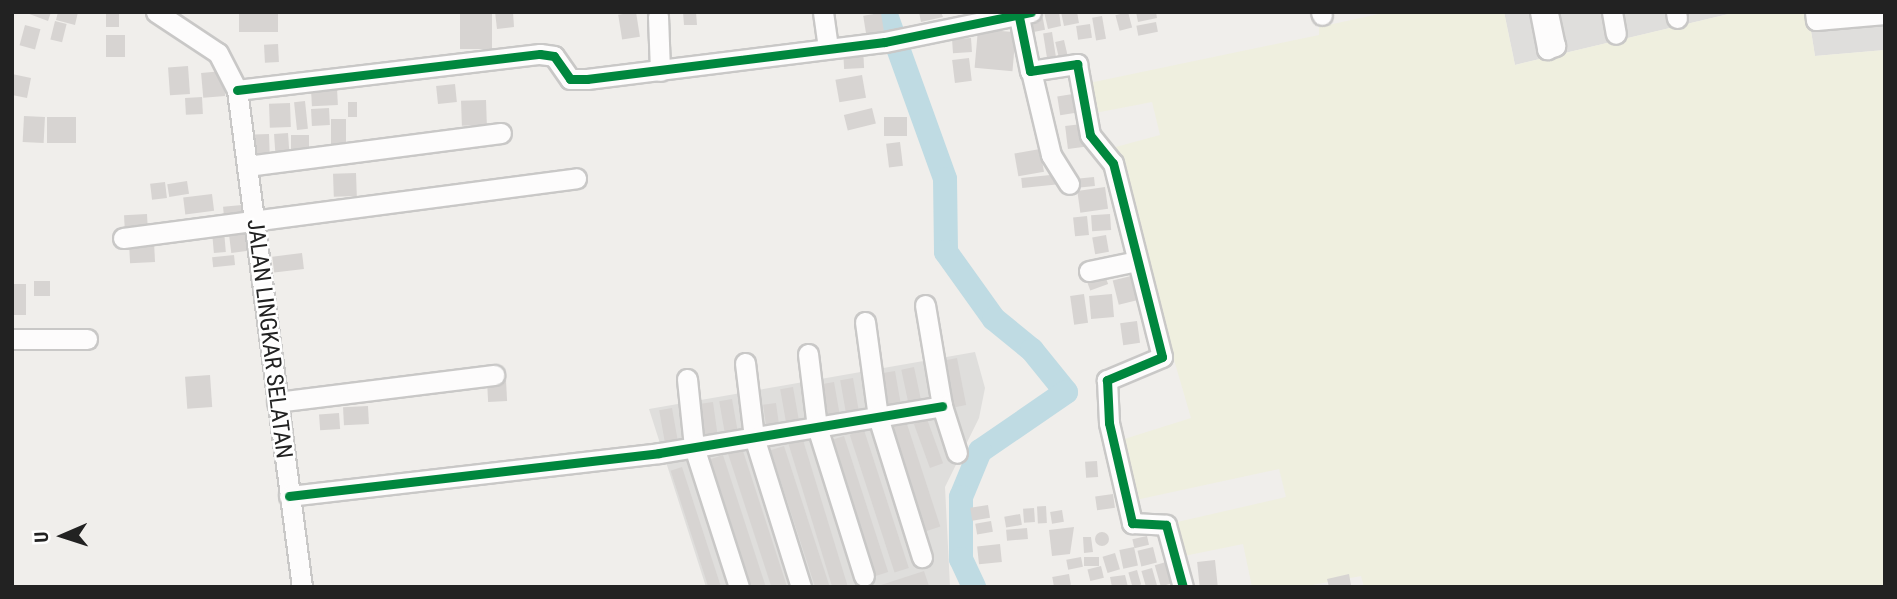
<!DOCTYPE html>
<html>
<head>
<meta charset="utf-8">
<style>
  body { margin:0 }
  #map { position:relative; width:1897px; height:599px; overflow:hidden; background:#f0eeeb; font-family:"Roboto Condensed",sans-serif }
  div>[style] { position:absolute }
  .residential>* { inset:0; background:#dfdedc }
  .farmland>* { inset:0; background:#efefdf }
  .river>* { height:24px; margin:-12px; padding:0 12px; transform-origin:12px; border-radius:12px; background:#bfdbe3 }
  .building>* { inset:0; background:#d7d4d2; transform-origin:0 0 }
  .round { border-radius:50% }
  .roads { filter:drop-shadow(2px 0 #c9c8c7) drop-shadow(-2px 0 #c9c8c7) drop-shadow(0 2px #c9c8c7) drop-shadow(0 -2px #c9c8c7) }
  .minor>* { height:19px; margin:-9.5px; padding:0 9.5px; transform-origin:9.5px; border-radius:9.5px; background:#fdfcfc }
  .cycleway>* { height:9px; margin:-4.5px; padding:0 4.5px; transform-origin:4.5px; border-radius:4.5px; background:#00873e }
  span { translate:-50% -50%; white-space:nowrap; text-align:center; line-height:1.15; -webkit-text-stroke:5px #fff; paint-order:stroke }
  .street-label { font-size:23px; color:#222 }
  .frame { position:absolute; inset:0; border:14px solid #222; pointer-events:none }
  .north { position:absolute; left:28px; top:501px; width:70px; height:70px; -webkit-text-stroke:5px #fff; paint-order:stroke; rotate:267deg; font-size:19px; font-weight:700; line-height:28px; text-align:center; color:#222 }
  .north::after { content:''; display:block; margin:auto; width:24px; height:32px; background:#222; clip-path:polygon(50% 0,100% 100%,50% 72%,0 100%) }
</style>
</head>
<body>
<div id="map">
  <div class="residential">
    <div style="clip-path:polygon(1504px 12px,1737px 12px,1515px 65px)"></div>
    <div style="clip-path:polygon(1808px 12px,1885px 12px,1885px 50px,1815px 56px)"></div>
    <div style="clip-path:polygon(975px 352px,985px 388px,979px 418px,945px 487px,950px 587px,706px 587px,649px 409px)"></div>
  </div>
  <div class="farmland">
    <div style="clip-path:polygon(1388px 12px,1504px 12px,1515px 65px,1737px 12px,1808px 12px,1815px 56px,1885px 50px,1885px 587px,1364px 587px,1361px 576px,1301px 587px,1252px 587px,1243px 544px,1179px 557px,1173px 523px,1286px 497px,1279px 469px,1131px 501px,1118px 441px,1191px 418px,1112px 148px,1160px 135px,1152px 102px,1095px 113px,1089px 83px,1319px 35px,1319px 27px)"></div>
  </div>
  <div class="river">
    <div style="left:885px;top:12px;width:177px;rotate:70.2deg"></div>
    <div style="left:945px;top:179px;width:73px;rotate:89.2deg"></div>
    <div style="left:946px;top:252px;width:82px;rotate:54.4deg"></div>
    <div style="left:994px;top:319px;width:49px;rotate:39.2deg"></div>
    <div style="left:1032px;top:350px;width:54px;rotate:51deg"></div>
    <div style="left:1066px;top:392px;width:104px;rotate:145.5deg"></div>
    <div style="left:980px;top:451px;width:50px;rotate:112.4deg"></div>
    <div style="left:961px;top:497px;width:62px;rotate:90deg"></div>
    <div style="left:961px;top:559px;width:31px;rotate:65deg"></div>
  </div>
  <div class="building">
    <div style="clip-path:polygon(24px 12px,51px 12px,48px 21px)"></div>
    <div style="clip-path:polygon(58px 12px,78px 12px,75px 25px,56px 20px)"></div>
    <div style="left:106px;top:12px;width:13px;height:15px"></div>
    <div style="left:239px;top:12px;width:39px;height:20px"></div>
    <div style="left:460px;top:12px;width:32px;height:37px"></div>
    <div style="clip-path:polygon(495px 12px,513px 12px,514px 27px,497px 29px)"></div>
    <div style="left:636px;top:12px;width:25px;height:18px;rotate:81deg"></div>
    <div style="clip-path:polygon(683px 12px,696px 12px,697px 25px,684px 25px)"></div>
    <div style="clip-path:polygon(919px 12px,941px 12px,943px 17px,921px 22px)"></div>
    <div style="clip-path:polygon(1044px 12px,1059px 12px,1061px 26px,1048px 29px)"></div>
    <div style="clip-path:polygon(1061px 12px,1077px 12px,1079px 23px,1064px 26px)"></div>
    <div style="left:1128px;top:12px;width:16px;height:13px;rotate:75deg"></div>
    <div style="clip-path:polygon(1136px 12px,1156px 12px,1157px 18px,1138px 22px)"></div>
    <div style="left:881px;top:13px;width:20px;height:18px;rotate:81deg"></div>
    <div style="left:1042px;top:14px;width:16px;height:17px;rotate:79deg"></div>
    <div style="left:1102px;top:16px;width:23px;height:10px;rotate:80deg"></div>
    <div style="left:55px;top:21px;width:12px;height:19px;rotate:14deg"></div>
    <div style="left:1156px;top:22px;width:10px;height:20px;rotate:79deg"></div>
    <div style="left:1090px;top:24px;width:14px;height:14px;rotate:82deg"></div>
    <div style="left:25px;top:25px;width:16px;height:21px;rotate:15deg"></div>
    <div style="left:978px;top:29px;width:38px;height:39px;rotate:5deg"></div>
    <div style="left:1052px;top:32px;width:26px;height:9px;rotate:81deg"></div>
    <div style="left:106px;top:35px;width:19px;height:22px"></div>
    <div style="left:971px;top:38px;width:14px;height:19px;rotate:86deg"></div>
    <div style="left:1064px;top:40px;width:18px;height:9px;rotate:77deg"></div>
    <div style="left:278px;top:44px;width:18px;height:14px;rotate:87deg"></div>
    <div style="left:863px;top:47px;width:21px;height:20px;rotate:87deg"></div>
    <div style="left:969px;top:58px;width:23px;height:17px;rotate:83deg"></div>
    <div style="left:188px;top:66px;width:28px;height:20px;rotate:86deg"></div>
    <div style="left:223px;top:71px;width:25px;height:22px;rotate:85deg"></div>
    <div style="clip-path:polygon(12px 74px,31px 78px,27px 98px,12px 95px)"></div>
    <div style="left:862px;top:75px;width:23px;height:27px;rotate:80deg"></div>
    <div style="left:455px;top:84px;width:18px;height:19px;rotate:84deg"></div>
    <div style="left:337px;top:88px;width:17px;height:26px;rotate:87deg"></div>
    <div style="left:1079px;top:93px;width:19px;height:22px;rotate:81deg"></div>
    <div style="left:202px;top:97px;width:17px;height:17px;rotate:87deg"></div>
    <div style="left:486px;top:100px;width:25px;height:25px;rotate:88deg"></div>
    <div style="left:305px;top:101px;width:28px;height:11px;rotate:84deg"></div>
    <div style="left:348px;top:102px;width:9px;height:15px"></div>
    <div style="left:290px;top:103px;width:24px;height:21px;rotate:88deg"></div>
    <div style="left:329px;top:108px;width:17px;height:18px;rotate:87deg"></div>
    <div style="left:872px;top:108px;width:16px;height:29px;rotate:76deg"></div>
    <div style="left:24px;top:116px;width:21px;height:26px;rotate:3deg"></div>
    <div style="left:47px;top:117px;width:29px;height:26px"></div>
    <div style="left:907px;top:117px;width:19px;height:23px;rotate:90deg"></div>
    <div style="left:331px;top:119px;width:15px;height:32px"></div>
    <div style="left:1082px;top:124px;width:23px;height:17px;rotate:83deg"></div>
    <div style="left:288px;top:133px;width:26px;height:14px;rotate:86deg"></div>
    <div style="left:269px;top:134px;width:27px;height:16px;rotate:88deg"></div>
    <div style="left:291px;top:135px;width:18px;height:23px"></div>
    <div style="left:900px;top:142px;width:24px;height:14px;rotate:83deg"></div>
    <div style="left:1040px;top:149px;width:23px;height:26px;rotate:80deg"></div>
    <div style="left:356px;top:173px;width:23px;height:23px;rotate:88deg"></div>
    <div style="left:1060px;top:174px;width:10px;height:39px;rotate:84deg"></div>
    <div style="left:1094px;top:177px;width:9px;height:15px;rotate:84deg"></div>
    <div style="left:187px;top:181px;width:13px;height:20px;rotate:81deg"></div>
    <div style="left:165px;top:182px;width:16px;height:15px;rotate:83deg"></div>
    <div style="left:1105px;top:187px;width:22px;height:28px;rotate:82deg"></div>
    <div style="left:212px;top:194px;width:17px;height:29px;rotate:83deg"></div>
    <div style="left:242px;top:205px;width:12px;height:19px;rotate:85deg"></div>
    <div style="left:147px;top:214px;width:17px;height:23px;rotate:87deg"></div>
    <div style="left:1110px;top:214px;width:16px;height:19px;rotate:86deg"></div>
    <div style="left:1087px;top:216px;width:19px;height:14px;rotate:84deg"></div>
    <div style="left:245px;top:225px;width:26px;height:17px;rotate:83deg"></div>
    <div style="left:224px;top:231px;width:21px;height:12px;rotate:85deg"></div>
    <div style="left:1106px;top:235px;width:17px;height:14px;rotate:80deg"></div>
    <div style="left:154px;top:242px;width:20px;height:25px;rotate:87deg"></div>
    <div style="left:302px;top:253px;width:16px;height:30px;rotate:83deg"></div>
    <div style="left:234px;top:255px;width:10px;height:22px;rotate:84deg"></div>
    <div style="left:1103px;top:270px;width:15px;height:19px;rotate:70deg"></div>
    <div style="left:1135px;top:275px;width:25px;height:23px;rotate:76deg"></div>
    <div style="left:34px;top:281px;width:16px;height:15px"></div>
    <div style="left:12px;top:284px;width:14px;height:31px"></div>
    <div style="left:1084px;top:294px;width:29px;height:14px;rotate:82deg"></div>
    <div style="left:1112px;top:294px;width:23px;height:23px;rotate:85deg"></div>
    <div style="left:1137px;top:321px;width:22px;height:17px;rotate:82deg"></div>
    <div style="left:957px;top:358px;width:48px;height:14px;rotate:79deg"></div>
    <div style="left:914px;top:367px;width:35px;height:13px;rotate:78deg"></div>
    <div style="left:895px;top:371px;width:35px;height:15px;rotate:80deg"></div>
    <div style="left:210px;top:375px;width:32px;height:25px;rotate:86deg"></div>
    <div style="left:853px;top:378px;width:36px;height:13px;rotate:80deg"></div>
    <div style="left:506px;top:380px;width:21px;height:19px;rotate:87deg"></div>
    <div style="left:834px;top:382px;width:34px;height:14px;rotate:80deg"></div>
    <div style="left:793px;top:387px;width:36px;height:13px;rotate:80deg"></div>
    <div style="left:732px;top:399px;width:34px;height:13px;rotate:80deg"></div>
    <div style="left:713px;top:402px;width:34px;height:14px;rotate:82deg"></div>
    <div style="left:776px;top:403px;width:22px;height:13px;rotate:82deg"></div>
    <div style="left:368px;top:406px;width:18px;height:25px;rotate:87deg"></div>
    <div style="left:672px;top:408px;width:35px;height:13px;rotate:80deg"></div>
    <div style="left:339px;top:413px;width:16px;height:20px;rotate:86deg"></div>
    <div style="left:927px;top:419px;width:47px;height:14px;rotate:70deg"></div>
    <div style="left:906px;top:421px;width:111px;height:15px;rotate:72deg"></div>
    <div style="left:864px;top:430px;width:145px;height:15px;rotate:72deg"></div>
    <div style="left:844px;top:436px;width:143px;height:14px;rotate:72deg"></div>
    <div style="left:803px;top:440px;width:154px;height:15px;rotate:73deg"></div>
    <div style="left:784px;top:446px;width:148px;height:14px;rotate:72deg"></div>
    <div style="left:742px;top:448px;width:146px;height:15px;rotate:72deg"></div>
    <div style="left:723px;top:455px;width:139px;height:15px;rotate:72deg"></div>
    <div style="left:1097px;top:461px;width:16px;height:12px;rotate:86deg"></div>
    <div style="left:682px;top:467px;width:126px;height:12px;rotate:72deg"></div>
    <div style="left:1113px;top:494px;width:14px;height:18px;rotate:82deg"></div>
    <div style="left:988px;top:505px;width:13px;height:18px;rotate:81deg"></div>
    <div style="left:1046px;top:506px;width:17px;height:9px;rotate:87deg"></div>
    <div style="left:1034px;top:508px;width:14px;height:11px;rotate:86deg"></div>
    <div style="left:1062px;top:510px;width:12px;height:12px;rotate:81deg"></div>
    <div style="left:1020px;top:514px;width:11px;height:16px;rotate:80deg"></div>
    <div style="left:991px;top:521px;width:11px;height:16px;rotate:80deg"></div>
    <div style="clip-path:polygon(1074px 527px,1070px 554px,1052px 556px,1049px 530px)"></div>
    <div style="left:1027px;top:528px;width:11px;height:21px;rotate:85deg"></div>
    <div class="round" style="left:1095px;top:532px;width:14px;height:14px"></div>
    <div style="left:1147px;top:536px;width:9px;height:15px;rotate:77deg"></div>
    <div style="clip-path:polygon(1083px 537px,1091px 537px,1093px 552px,1084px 553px)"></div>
    <div style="left:1000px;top:544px;width:18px;height:23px;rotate:84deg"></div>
    <div style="left:1134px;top:547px;width:19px;height:15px;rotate:78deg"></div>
    <div style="left:1153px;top:547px;width:16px;height:16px;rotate:76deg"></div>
    <div style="left:1115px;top:553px;width:17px;height:13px;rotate:73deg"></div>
    <div style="left:1081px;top:557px;width:10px;height:15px;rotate:79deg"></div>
    <div style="left:1084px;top:557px;width:15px;height:9px"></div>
    <div style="left:1173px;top:560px;width:22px;height:19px;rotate:74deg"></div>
    <div style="left:1215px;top:560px;width:27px;height:18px;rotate:84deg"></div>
    <div style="left:1101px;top:566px;width:12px;height:14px;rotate:76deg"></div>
    <div style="left:1152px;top:568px;width:18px;height:11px;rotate:74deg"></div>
    <div style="left:1137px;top:570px;width:15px;height:9px;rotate:74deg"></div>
    <div style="clip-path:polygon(924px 571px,929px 586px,878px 587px,878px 586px)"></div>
    <div style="left:1069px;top:574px;width:11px;height:17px;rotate:80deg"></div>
    <div style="clip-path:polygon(1349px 574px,1351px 585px,1329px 587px,1327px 579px)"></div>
    <div style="clip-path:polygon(1125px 575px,1128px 587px,1112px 587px,1110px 577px)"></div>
  </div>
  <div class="roads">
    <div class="minor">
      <div style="left:156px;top:12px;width:74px;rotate:33.5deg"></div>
      <div style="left:218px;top:53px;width:42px;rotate:62.8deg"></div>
      <div style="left:237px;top:90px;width:501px;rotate:82.55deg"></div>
      <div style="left:823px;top:12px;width:36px;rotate:82deg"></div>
      <div style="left:1321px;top:12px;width:3px;rotate:72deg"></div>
      <div style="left:1540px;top:12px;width:38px;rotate:79deg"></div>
      <div style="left:1547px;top:49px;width:9px;rotate:-21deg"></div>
      <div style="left:1555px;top:46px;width:35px;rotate:-102deg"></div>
      <div style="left:1612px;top:12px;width:22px;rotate:80deg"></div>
      <div style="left:1676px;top:12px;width:6px;rotate:81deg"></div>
      <div style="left:1815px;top:12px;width:8px;rotate:83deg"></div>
      <div style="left:1816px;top:20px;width:69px;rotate:-5deg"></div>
      <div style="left:658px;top:16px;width:55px;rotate:87.9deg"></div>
      <div style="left:1019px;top:17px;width:55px;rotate:78.5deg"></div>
      <div style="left:1030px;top:71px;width:48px;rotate:-8.5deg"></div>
      <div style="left:1077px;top:64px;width:72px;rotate:79.6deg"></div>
      <div style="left:1090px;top:135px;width:36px;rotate:51deg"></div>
      <div style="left:1113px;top:163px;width:200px;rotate:75.8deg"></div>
      <div style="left:1162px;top:357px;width:60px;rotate:157.3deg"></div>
      <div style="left:1107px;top:380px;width:43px;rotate:87.3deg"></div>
      <div style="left:1109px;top:423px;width:103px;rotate:77deg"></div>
      <div style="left:1132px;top:523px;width:34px;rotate:3deg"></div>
      <div style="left:1166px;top:525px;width:64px;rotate:74.7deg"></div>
      <div style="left:1031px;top:71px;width:86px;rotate:76.6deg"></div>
      <div style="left:1051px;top:155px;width:34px;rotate:58deg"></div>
      <div style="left:237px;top:90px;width:305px;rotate:-6.8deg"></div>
      <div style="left:540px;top:54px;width:14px;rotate:8deg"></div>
      <div style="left:554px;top:56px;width:28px;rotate:55deg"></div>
      <div style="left:570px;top:79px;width:17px"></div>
      <div style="left:587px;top:79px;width:300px;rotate:-7.1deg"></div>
      <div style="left:885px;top:42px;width:149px;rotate:-11.6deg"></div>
      <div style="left:247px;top:166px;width:256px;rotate:-7.4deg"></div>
      <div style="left:123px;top:238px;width:457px;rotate:-7.5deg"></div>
      <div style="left:1089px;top:271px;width:49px;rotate:-11.8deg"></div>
      <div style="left:925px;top:305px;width:102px;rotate:80.4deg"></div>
      <div style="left:942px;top:406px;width:49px;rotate:72.3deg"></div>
      <div style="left:865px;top:322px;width:96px;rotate:82.2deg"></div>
      <div style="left:878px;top:417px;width:147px;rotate:72.6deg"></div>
      <div style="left:12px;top:339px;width:75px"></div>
      <div style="left:808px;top:354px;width:74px;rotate:83deg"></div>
      <div style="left:817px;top:427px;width:156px;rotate:72.5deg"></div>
      <div style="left:745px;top:363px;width:75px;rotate:83.1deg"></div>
      <div style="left:754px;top:437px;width:157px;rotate:72.6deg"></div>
      <div style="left:687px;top:379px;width:68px;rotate:84.1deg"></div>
      <div style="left:694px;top:447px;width:147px;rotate:72.2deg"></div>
      <div style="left:277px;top:402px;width:219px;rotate:-7.1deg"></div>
      <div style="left:289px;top:496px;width:372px;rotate:-6.6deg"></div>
      <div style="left:659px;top:453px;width:287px;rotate:-9.4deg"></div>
    </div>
  </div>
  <div class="cycleway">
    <div style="left:1019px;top:17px;width:55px;rotate:78.5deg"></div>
    <div style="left:1030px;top:71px;width:48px;rotate:-8.5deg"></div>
    <div style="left:1077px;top:64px;width:72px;rotate:79.6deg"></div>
    <div style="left:1090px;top:135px;width:36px;rotate:51deg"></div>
    <div style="left:1113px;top:163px;width:200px;rotate:75.8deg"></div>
    <div style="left:1162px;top:357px;width:60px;rotate:157.3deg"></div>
    <div style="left:1107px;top:380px;width:43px;rotate:87.3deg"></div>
    <div style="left:1109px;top:423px;width:103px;rotate:77deg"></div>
    <div style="left:1132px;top:523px;width:34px;rotate:3deg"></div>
    <div style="left:1166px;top:525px;width:64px;rotate:74.7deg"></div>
    <div style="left:237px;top:90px;width:305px;rotate:-6.8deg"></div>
    <div style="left:540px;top:54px;width:14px;rotate:8deg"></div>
    <div style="left:554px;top:56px;width:28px;rotate:55deg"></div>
    <div style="left:570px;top:79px;width:17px"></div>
    <div style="left:587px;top:79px;width:300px;rotate:-7.1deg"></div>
    <div style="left:885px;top:42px;width:149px;rotate:-11.6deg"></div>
    <div style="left:289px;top:496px;width:372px;rotate:-6.6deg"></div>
    <div style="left:659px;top:453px;width:287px;rotate:-9.4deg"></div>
  </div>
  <div class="street-label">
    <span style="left:269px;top:339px;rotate:83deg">JALAN LINGKAR SELATAN</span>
  </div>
  <div class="frame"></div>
  <div class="north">U</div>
</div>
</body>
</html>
